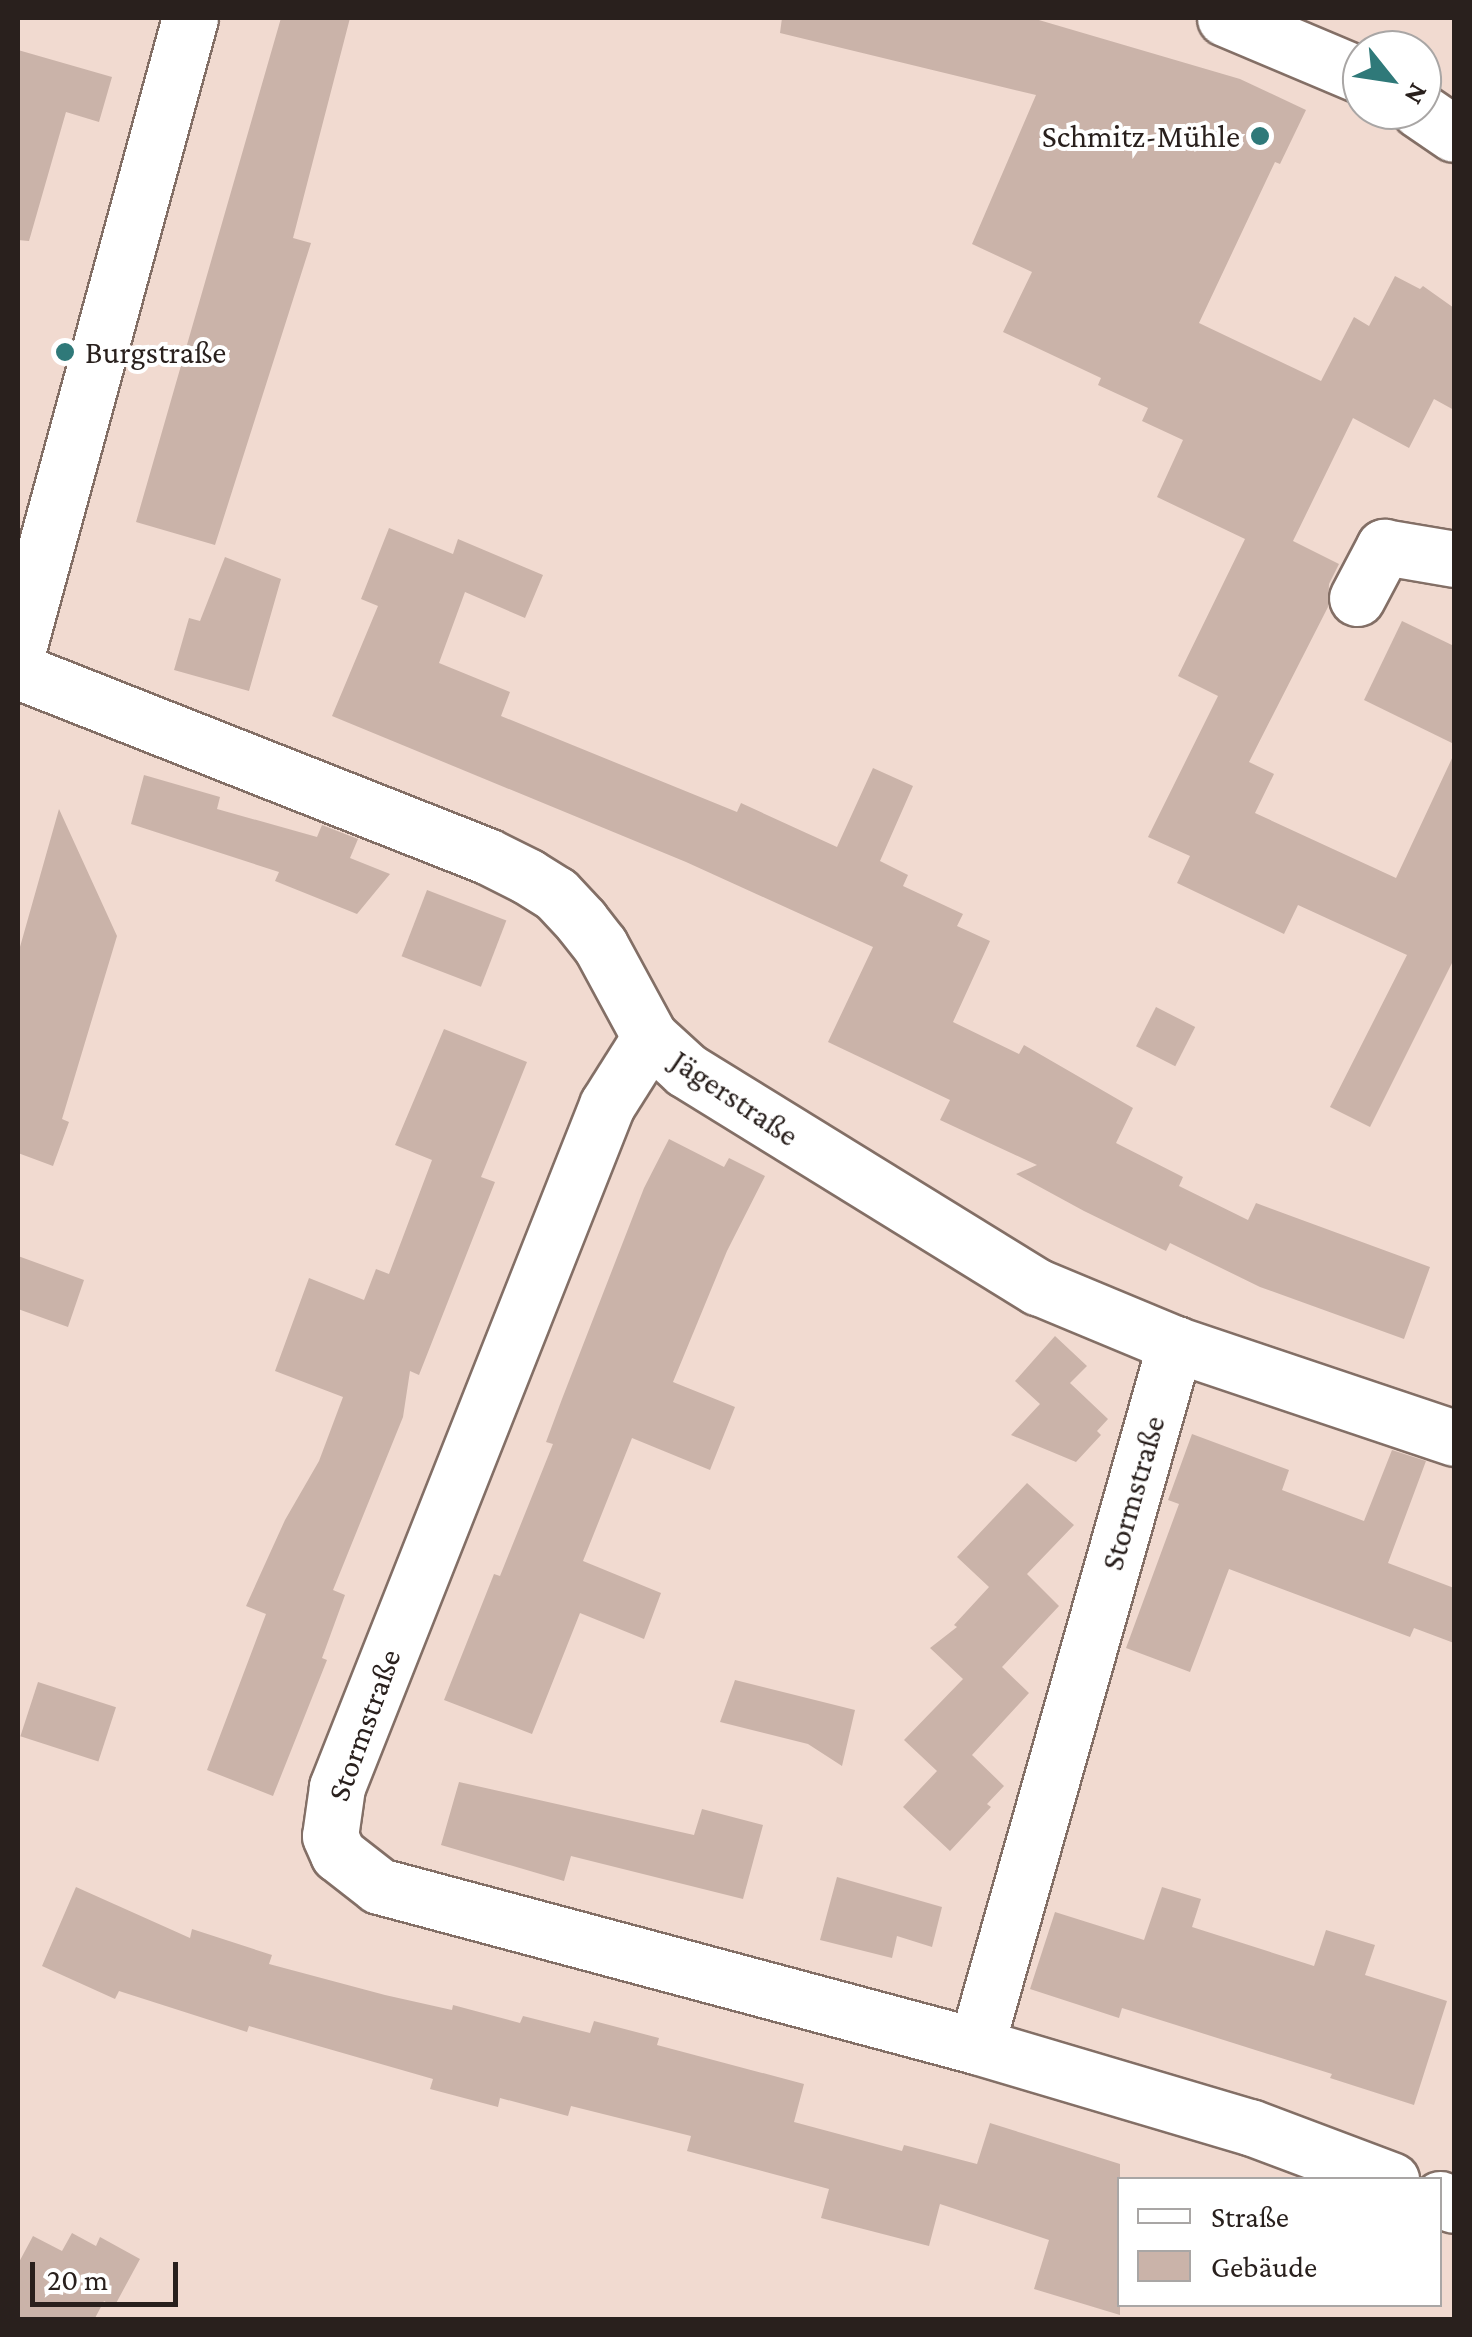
<!DOCTYPE html>
<html>
<head>
<meta charset="utf-8">
<style>
  body { margin:0 }
  #map { position:relative; width:1472px; height:2337px; overflow:hidden; background:#f1dad0; font-family:"Crimson Pro",serif }
  div>[style] { position:absolute }
  .building>* { inset:0; background:#cab3a9; transform-origin:0 0 }
  .roads { filter:drop-shadow(2px 0 #836f66) drop-shadow(-2px 0 #836f66) drop-shadow(0 2px #836f66) drop-shadow(0 -2px #836f66) }
  .minor>* { height:55px; margin:-27.5px; padding:0 27.5px; transform-origin:27.5px; border-radius:27.5px; background:#fff }
  .dots>* { width:28px; height:28px; translate:-50% -50%; box-sizing:border-box; border:5px solid #fff; border-radius:50% }
  span { translate:-50% -50%; white-space:nowrap; text-align:center; line-height:1.15; -webkit-text-stroke:8px #fff; paint-order:stroke }
  .poi-label { font-size:32px; color:#29201d }
  .right { translate:-100% -50%; text-align:right }
  .left { translate:0 -50%; text-align:left }
  .street-label { font-size:32px; color:#29201d }
  .frame { position:absolute; inset:0; border:20px solid #29201d; pointer-events:none }
  .legend { position:absolute; left:1117px; top:2177px; width:325px; height:130px; box-sizing:border-box; background:#fff; border:2px solid #a9a6a5; margin:0; padding:12px 18px; list-style:none; font-size:30px; color:#29201d }
  .legend li { display:flex; align-items:center; gap:20px; height:50px }
  .legend b { width:50px; border:2px solid #a9a6a5 }
  .north { position:absolute; left:1342px; top:30px; width:100px; height:100px; box-sizing:border-box; background:#fff; border:2px solid #a9a6a5; border-radius:50%; rotate:120deg; font-size:28px; font-weight:700; line-height:40px; text-align:center; color:#29201d }
  .north::after { content:''; display:block; margin:auto; width:35px; height:45px; background:#2f7979; clip-path:polygon(50% 0,100% 100%,50% 72%,0 100%) }
  .scale { position:absolute; left:30px; top:2262px; width:148px; height:45px; box-sizing:border-box; border:5px solid #29201d; border-top:0; padding-left:12px; font-size:30px; line-height:35px; white-space:nowrap; color:#29201d; -webkit-text-stroke:8px #fff; paint-order:stroke }
</style>
</head>
<body>
<div id="map">
  <div class="building">
    <div style="clip-path:polygon(281px 18px,350px 18px,293px 238px,311px 243px,215px 545px,136px 522px)"></div>
    <div style="clip-path:polygon(782px 18px,1032px 18px,1240px 79px,1306px 110px,1280px 164px,1275px 162px,1199px 323px,1321px 381px,1354px 317px,1369px 326px,1395px 276px,1420px 289px,1423px 286px,1454px 308px,1454px 410px,1434px 399px,1409px 448px,1353px 418px,1293px 541px,1339px 564px,1329px 584px,1328px 607px,1249px 762px,1274px 774px,1255px 813px,1396px 878px,1454px 754px,1454px 959px,1370px 1127px,1330px 1107px,1407px 955px,1298px 905px,1284px 934px,1177px 883px,1190px 856px,1148px 837px,1218px 696px,1178px 676px,1245px 539px,1157px 497px,1183px 440px,1142px 421px,1148px 408px,1098px 385px,1101px 378px,1003px 332px,1032px 272px,972px 244px,1036px 95px,780px 33px)"></div>
    <div style="clip-path:polygon(18px 50px,112px 77px,99px 122px,66px 112px,29px 241px,18px 240px)"></div>
    <div style="clip-path:polygon(389px 528px,453px 554px,458px 539px,543px 575px,525px 618px,465px 592px,439px 663px,510px 692px,501px 716px,737px 812px,741px 803px,837px 847px,873px 768px,913px 786px,880px 861px,908px 875px,903px 886px,963px 914px,957px 926px,990px 941px,953px 1022px,1019px 1054px,1024px 1045px,1133px 1108px,1116px 1143px,1183px 1177px,1179px 1186px,1248px 1220px,1256px 1203px,1430px 1267px,1404px 1339px,1260px 1287px,1170px 1243px,1166px 1251px,1084px 1211px,1016px 1174px,1037px 1165px,940px 1120px,950px 1100px,828px 1042px,873px 947px,686px 862px,332px 716px,378px 606px,361px 599px)"></div>
    <div style="clip-path:polygon(225px 557px,281px 579px,249px 691px,174px 670px,189px 618px,200px 621px)"></div>
    <div style="clip-path:polygon(1402px 621px,1454px 646px,1454px 744px,1364px 700px)"></div>
    <div style="clip-path:polygon(144px 775px,220px 797px,217px 809px,317px 837px,322px 825px,358px 839px,350px 858px,390px 874px,357px 914px,275px 881px,279px 872px,131px 824px)"></div>
    <div style="clip-path:polygon(59px 809px,117px 936px,62px 1119px,69px 1122px,53px 1166px,18px 1153px,18px 954px)"></div>
    <div style="left:427px;top:890px;width:85px;height:71px;rotate:21deg"></div>
    <div style="left:1156px;top:1007px;width:44px;height:44px;rotate:27deg"></div>
    <div style="clip-path:polygon(444px 1029px,527px 1062px,481px 1177px,495px 1182px,419px 1375px,410px 1371px,403px 1417px,333px 1590px,345px 1595px,322px 1658px,327px 1660px,273px 1796px,207px 1770px,266px 1614px,246px 1606px,285px 1520px,319px 1461px,343px 1397px,275px 1371px,309px 1278px,364px 1300px,376px 1269px,389px 1274px,432px 1160px,395px 1145px)"></div>
    <div style="clip-path:polygon(669px 1139px,724px 1167px,729px 1158px,765px 1176px,727px 1251px,673px 1382px,735px 1407px,710px 1470px,632px 1438px,583px 1561px,661px 1593px,644px 1639px,580px 1613px,532px 1734px,444px 1700px,494px 1574px,500px 1576px,553px 1444px,546px 1442px,562px 1399px,644px 1188px)"></div>
    <div style="clip-path:polygon(18px 1256px,84px 1280px,68px 1327px,18px 1309px)"></div>
    <div style="clip-path:polygon(1055px 1336px,1087px 1366px,1070px 1383px,1108px 1419px,1097px 1431px,1101px 1435px,1076px 1462px,1011px 1435px,1040px 1404px,1015px 1381px)"></div>
    <div style="clip-path:polygon(1192px 1434px,1289px 1470px,1282px 1490px,1364px 1521px,1392px 1450px,1426px 1461px,1388px 1563px,1454px 1588px,1454px 1643px,1414px 1628px,1410px 1637px,1229px 1569px,1190px 1672px,1126px 1648px,1179px 1504px,1168px 1500px)"></div>
    <div style="clip-path:polygon(1027px 1483px,1074px 1525px,1027px 1574px,1059px 1606px,1002px 1667px,1029px 1693px,972px 1755px,1004px 1786px,987px 1804px,991px 1807px,950px 1851px,903px 1807px,937px 1771px,904px 1740px,963px 1679px,930px 1648px,957px 1627px,954px 1625px,989px 1587px,957px 1557px)"></div>
    <div style="clip-path:polygon(735px 1680px,855px 1710px,842px 1766px,808px 1744px,720px 1722px)"></div>
    <div style="left:38px;top:1682px;width:82px;height:57px;rotate:18deg"></div>
    <div style="clip-path:polygon(459px 1782px,694px 1835px,702px 1809px,763px 1825px,743px 1899px,571px 1856px,564px 1881px,441px 1845px)"></div>
    <div style="clip-path:polygon(837px 1877px,942px 1907px,932px 1947px,897px 1936px,892px 1958px,820px 1940px)"></div>
    <div style="clip-path:polygon(76px 1887px,190px 1938px,192px 1929px,272px 1955px,269px 1964px,385px 1995px,452px 2010px,453px 2005px,520px 2023px,523px 2016px,590px 2033px,594px 2021px,659px 2038px,657px 2045px,804px 2084px,794px 2122px,902px 2151px,904px 2145px,977px 2164px,990px 2123px,1120px 2164px,1120px 2315px,1034px 2289px,1049px 2240px,940px 2204px,929px 2246px,821px 2218px,829px 2189px,687px 2151px,691px 2136px,571px 2106px,568px 2116px,500px 2098px,498px 2107px,430px 2089px,433px 2079px,249px 2026px,247px 2032px,119px 1991px,115px 1999px,42px 1966px)"></div>
    <div style="clip-path:polygon(1162px 1887px,1201px 1899px,1192px 1927px,1314px 1966px,1326px 1930px,1375px 1945px,1365px 1975px,1447px 2001px,1414px 2105px,1330px 2078px,1332px 2074px,1122px 2008px,1119px 2018px,1030px 1989px,1055px 1912px,1144px 1940px)"></div>
    <div style="clip-path:polygon(72px 2233px,96px 2246px,100px 2237px,140px 2259px,114px 2307px,104px 2301px,94px 2320px,18px 2320px,18px 2264px,33px 2236px,62px 2251px)"></div>
  </div>
  <div class="roads">
    <div class="minor">
      <div style="left:1225px;top:18px;width:149px;rotate:22.9deg"></div>
      <div style="left:1419px;top:110px;width:42px;rotate:34.4deg"></div>
      <div style="left:1357px;top:598px;width:58px;rotate:-62.1deg"></div>
      <div style="left:1384px;top:547px;width:71px;rotate:9.7deg"></div>
      <div style="left:18px;top:649px;width:654px;rotate:-74.75deg"></div>
      <div style="left:18px;top:671px;width:504px;rotate:21.53deg"></div>
      <div style="left:487px;top:856px;width:45px;rotate:26.6deg"></div>
      <div style="left:527px;top:876px;width:34px;rotate:32deg"></div>
      <div style="left:556px;top:894px;width:37px;rotate:47deg"></div>
      <div style="left:581px;top:921px;width:31px;rotate:52deg"></div>
      <div style="left:600px;top:945px;width:105px;rotate:61.5deg"></div>
      <div style="left:650px;top:1037px;width:49px;rotate:42.5deg"></div>
      <div style="left:686px;top:1070px;width:414px;rotate:31.7deg"></div>
      <div style="left:1038px;top:1287px;width:148px;rotate:22.6deg"></div>
      <div style="left:1175px;top:1344px;width:294px;rotate:18.6deg"></div>
      <div style="left:650px;top:1037px;width:80px;rotate:122.3deg"></div>
      <div style="left:607px;top:1105px;width:734px;rotate:111.6deg"></div>
      <div style="left:337px;top:1787px;width:49px;rotate:98.1deg"></div>
      <div style="left:330px;top:1836px;width:20px;rotate:66deg"></div>
      <div style="left:338px;top:1854px;width:52px;rotate:38deg"></div>
      <div style="left:379px;top:1886px;width:618px;rotate:15deg"></div>
      <div style="left:976px;top:2046px;width:286px;rotate:16.5deg"></div>
      <div style="left:1250px;top:2127px;width:151px;rotate:20.6deg"></div>
      <div style="left:976px;top:2046px;width:730px;rotate:-74.17deg"></div>
      <div style="left:1440px;top:2199px;width:15px;rotate:23deg"></div>
    </div>
  </div>
  <div class="dots">
    <div style="left:1260px;top:136px;background:#2f7979"></div>
    <div style="left:65px;top:352px;background:#2f7979"></div>
  </div>
  <div class="poi-label">
    <span class="right" style="left:1240px;top:136px">Schmitz-Mühle</span>
    <span class="left" style="left:85px;top:352px">Burgstraße</span>
  </div>
  <div class="street-label">
    <span style="left:735px;top:1098px;rotate:34deg">Jägerstraße</span>
    <span style="left:1133px;top:1493px;rotate:-74deg">Stormstraße</span>
    <span style="left:364px;top:1725px;rotate:-70deg">Stormstraße</span>
  </div>
  <div class="frame"></div>
  <ul class="legend">
  <li><b style="height:12px;background:#fff"></b>Straße</li>
  <li><b style="height:28px;background:#cab3a9"></b>Gebäude</li>
  </ul>
  <div class="north">N</div>
  <div class="scale">20 m</div>
</div>
</body>
</html>
